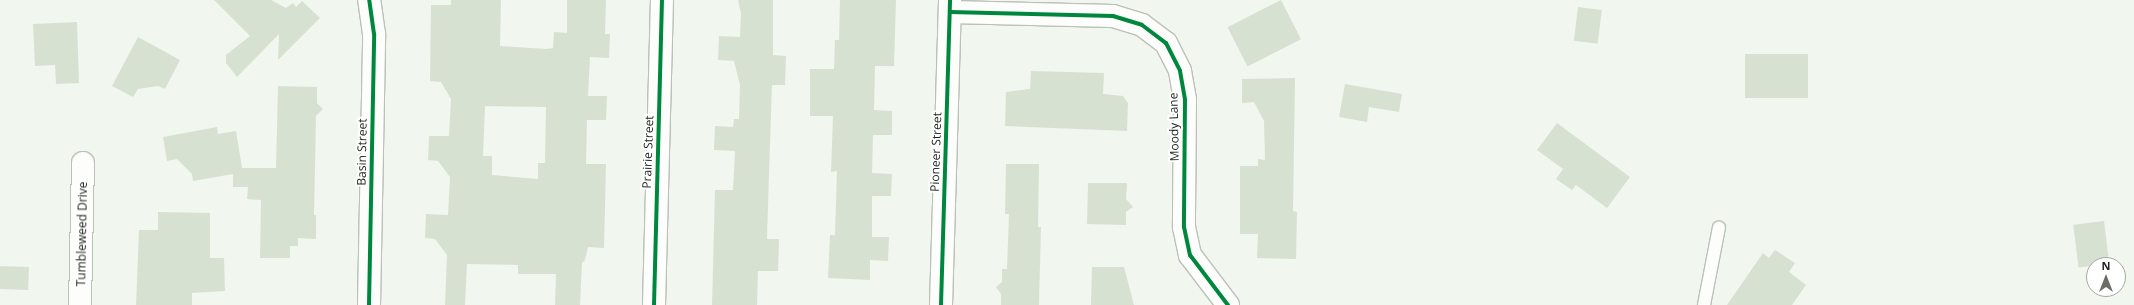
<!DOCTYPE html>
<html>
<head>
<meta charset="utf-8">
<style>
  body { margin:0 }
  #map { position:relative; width:2134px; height:305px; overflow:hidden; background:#f1f6ee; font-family:"Open Sans",sans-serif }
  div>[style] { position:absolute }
  .building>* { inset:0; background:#d7e1d1; transform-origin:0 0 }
  .roads { filter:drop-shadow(1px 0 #bcc0ba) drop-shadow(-1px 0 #bcc0ba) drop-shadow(0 1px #bcc0ba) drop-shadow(0 -1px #bcc0ba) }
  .lane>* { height:12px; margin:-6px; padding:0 6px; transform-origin:6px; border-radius:6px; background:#fdfefc }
  .street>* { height:22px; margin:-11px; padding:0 11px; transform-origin:11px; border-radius:11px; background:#fdfefc }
  .cycleway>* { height:4px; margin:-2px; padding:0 2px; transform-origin:2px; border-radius:2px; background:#00873e }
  span { translate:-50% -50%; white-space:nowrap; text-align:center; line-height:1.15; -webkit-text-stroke:4px #fff; paint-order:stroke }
  .street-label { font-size:12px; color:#21251f }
  .north { position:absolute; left:2086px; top:257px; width:40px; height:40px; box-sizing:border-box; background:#fff; border:1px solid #a6a8a5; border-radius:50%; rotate:0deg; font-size:11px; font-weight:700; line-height:16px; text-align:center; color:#21251f }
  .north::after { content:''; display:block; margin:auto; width:14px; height:18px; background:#6a6e67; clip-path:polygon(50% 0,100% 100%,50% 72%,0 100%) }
</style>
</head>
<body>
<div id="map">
  <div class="building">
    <div style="clip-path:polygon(214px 0,271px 0,286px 8px,293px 3px,296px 7px,302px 1px,320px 18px,278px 60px,279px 34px,237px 77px,226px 63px,226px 55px,250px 36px)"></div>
    <div style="clip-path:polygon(evenodd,451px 0,501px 0,500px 46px,546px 49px,553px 48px,554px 32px,567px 33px,567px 0,606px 0,605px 34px,610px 34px,609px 58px,590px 57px,588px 96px,607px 96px,606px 120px,587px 120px,586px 164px,606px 164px,604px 248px,588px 247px,585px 260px,582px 263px,580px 305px,555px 305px,556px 274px,518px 274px,518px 265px,467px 264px,465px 305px,445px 305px,447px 255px,435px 239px,425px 238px,426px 214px,448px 215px,450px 177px,438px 161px,428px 160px,429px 136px,449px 136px,451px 99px,441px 82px,430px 81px,431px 5px,451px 5px,451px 0,485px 106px,546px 107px,545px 163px,538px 163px,538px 179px,492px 175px,492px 156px,483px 156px,485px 106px)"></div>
    <div style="clip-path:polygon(738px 0,773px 0,773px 55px,786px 56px,785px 85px,772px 85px,769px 174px,767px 239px,779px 239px,778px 271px,758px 271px,757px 305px,712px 305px,715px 190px,733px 190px,735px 151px,714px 150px,715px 126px,733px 127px,734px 119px,739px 119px,740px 85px,734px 61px,718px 60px,719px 36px,740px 37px,741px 13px)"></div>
    <div style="clip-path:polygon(840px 0,896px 0,894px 66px,875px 66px,874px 110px,892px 111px,892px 135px,873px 135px,872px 173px,892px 174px,891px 196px,872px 196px,872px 237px,889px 237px,888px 261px,870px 260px,870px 280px,828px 278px,830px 235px,835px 235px,837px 171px,831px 172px,833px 116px,810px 116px,810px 69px,834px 69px,835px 40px,839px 40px)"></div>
    <div style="left:1281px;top:0;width:44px;height:60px;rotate:63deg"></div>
    <div style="left:1578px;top:7px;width:24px;height:34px;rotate:7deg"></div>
    <div style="clip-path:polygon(77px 22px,79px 83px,56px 84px,55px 65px,35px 66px,33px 24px)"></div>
    <div style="clip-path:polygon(138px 37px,180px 60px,165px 89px,158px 86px,138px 89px,133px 97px,112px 86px)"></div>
    <div style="left:1745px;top:54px;width:63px;height:44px"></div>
    <div style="clip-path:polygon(1031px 71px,1104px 73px,1103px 94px,1123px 96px,1128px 103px,1127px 131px,1005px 126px,1006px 92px,1030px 89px)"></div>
    <div style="clip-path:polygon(1295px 78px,1293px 211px,1297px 212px,1296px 259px,1257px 258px,1258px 234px,1240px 234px,1240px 166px,1258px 166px,1258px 159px,1265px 160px,1264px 121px,1254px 102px,1242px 103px,1242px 79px)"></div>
    <div style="clip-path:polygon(1345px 84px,1402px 94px,1399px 112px,1369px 107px,1367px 122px,1339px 117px)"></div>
    <div style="clip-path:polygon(278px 86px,317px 87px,317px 103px,323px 109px,316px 116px,314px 215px,316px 215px,316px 239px,298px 238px,298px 246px,290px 246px,290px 258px,260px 258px,261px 200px,247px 199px,248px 187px,233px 187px,233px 174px,193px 181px,192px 174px,177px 159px,167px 161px,163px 137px,217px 127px,218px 134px,236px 131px,242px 168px,276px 168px)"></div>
    <div style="clip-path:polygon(1557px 123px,1630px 177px,1607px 208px,1576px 185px,1572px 190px,1556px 179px,1563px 169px,1537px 150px)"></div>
    <div style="clip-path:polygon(1006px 164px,1039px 164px,1038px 227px,1041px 227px,1039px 305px,1001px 305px,1001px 294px,996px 287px,1002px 282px,1002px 269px,1007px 269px,1009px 214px,1005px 214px)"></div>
    <div style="clip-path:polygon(1088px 183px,1127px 183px,1126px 199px,1133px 207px,1126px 212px,1126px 225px,1087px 224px)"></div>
    <div style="clip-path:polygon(158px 212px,210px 213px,210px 258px,224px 258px,225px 291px,192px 293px,192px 305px,136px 305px,139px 230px,158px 230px)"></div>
    <div style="left:2104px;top:221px;width:43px;height:31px;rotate:83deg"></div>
    <div style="clip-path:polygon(1775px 250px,1795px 263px,1789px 272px,1806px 285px,1792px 305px,1727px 305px,1763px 253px,1769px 258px)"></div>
    <div style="left:0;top:266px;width:29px;height:23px;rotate:2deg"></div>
    <div style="clip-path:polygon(1092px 267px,1124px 267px,1134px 305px,1091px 305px)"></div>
  </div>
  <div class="roads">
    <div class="lane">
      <div style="left:1704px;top:305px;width:79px;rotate:-79.1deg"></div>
    </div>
    <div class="street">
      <div style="left:950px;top:12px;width:163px;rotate:1.4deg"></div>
      <div style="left:1113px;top:16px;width:30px;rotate:17deg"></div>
      <div style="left:1142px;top:25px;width:30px;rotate:37deg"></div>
      <div style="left:1166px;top:43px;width:31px;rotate:63deg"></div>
      <div style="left:1180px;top:71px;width:29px;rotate:80deg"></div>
      <div style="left:1185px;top:100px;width:127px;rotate:90.5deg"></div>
      <div style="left:1184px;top:227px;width:29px;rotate:78deg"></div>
      <div style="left:1190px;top:255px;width:63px;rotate:52.8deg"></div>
      <div style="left:80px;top:305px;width:142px;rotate:-88.8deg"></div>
      <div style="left:369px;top:305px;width:271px;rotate:-88.9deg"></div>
      <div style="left:374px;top:34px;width:34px;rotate:-98deg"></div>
      <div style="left:654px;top:305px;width:305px;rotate:-88.5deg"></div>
      <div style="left:941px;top:305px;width:305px;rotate:-88.3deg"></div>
    </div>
  </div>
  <div class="cycleway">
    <div style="left:950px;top:12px;width:163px;rotate:1.4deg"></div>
    <div style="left:1113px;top:16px;width:30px;rotate:17deg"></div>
    <div style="left:1142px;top:25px;width:30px;rotate:37deg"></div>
    <div style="left:1166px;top:43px;width:31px;rotate:63deg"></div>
    <div style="left:1180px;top:71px;width:29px;rotate:80deg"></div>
    <div style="left:1185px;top:100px;width:127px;rotate:90.5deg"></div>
    <div style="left:1184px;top:227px;width:29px;rotate:78deg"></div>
    <div style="left:1190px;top:255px;width:63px;rotate:52.8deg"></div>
    <div style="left:369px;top:305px;width:271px;rotate:-88.9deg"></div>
    <div style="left:374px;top:34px;width:34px;rotate:-98deg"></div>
    <div style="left:654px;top:305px;width:305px;rotate:-88.5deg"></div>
    <div style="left:941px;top:305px;width:305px;rotate:-88.3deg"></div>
  </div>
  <div class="street-label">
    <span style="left:1174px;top:127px;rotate:-91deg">Moody Lane</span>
    <span style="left:362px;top:152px;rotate:-89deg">Basin Street</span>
    <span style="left:648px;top:152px;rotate:-88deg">Prairie Street</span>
    <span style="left:936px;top:152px;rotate:-88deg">Pioneer Street</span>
    <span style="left:82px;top:234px;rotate:-89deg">Tumbleweed Drive</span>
  </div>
  <div class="north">N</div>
</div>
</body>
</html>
